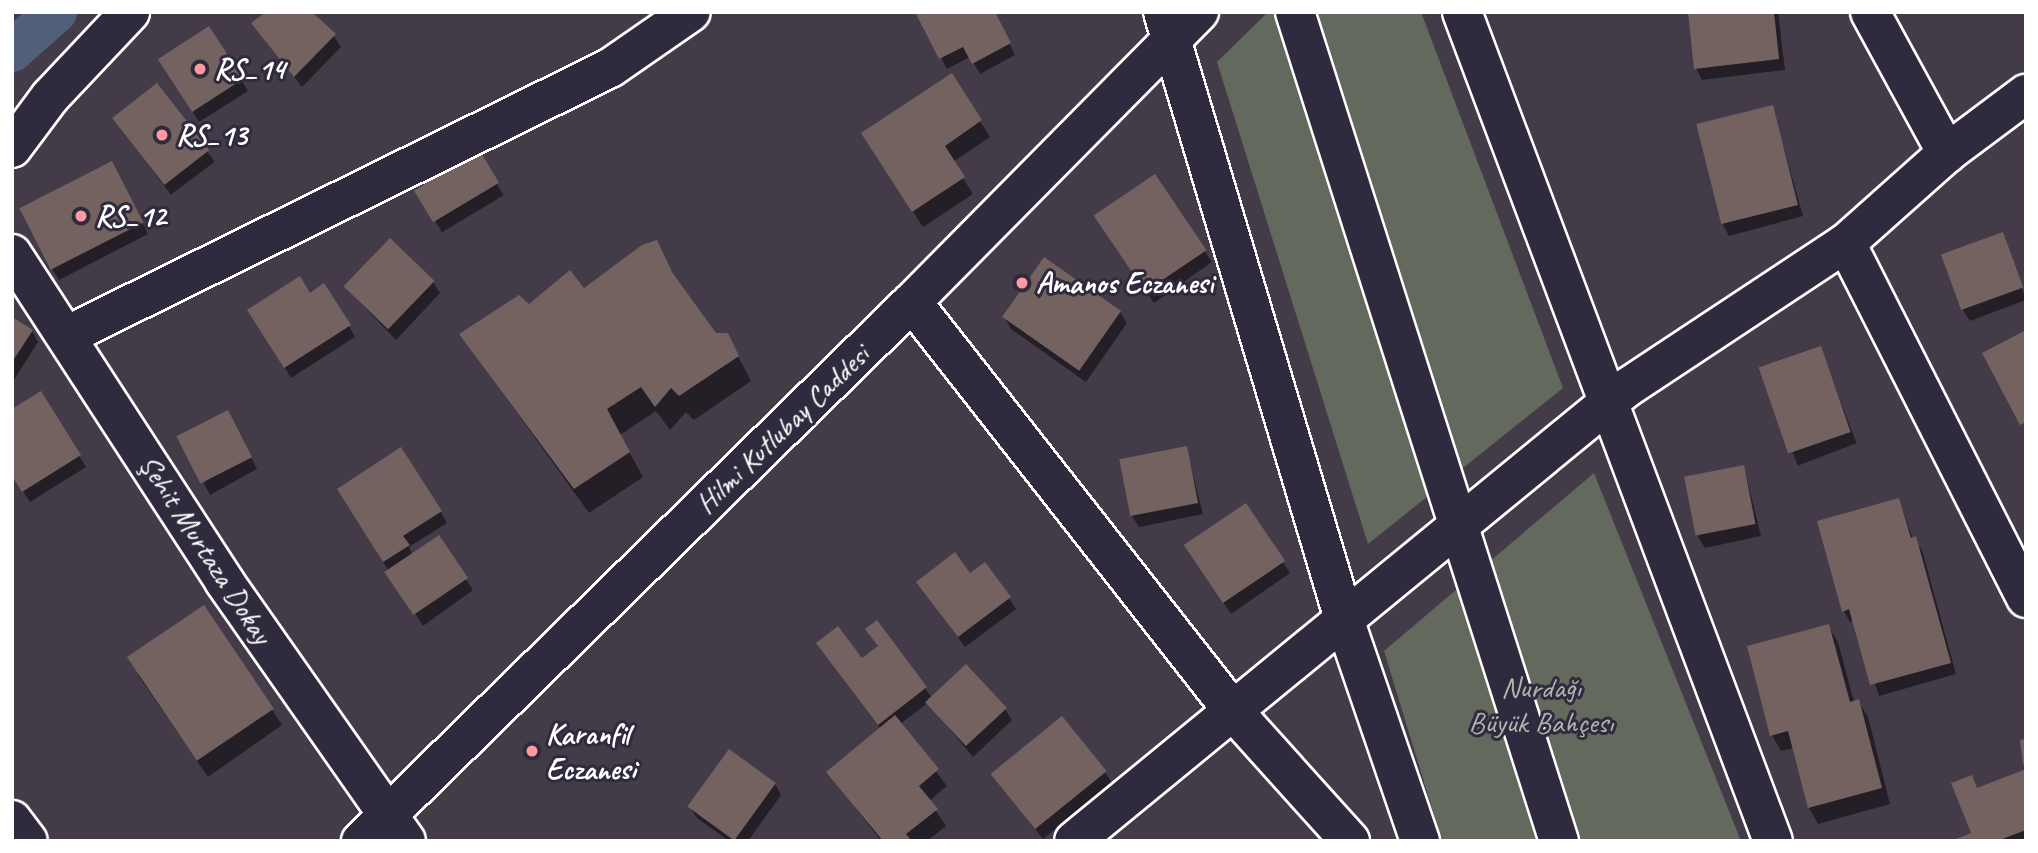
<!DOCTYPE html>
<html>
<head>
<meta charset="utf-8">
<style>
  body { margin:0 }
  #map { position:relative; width:2038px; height:853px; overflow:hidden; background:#443b48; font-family:Caveat,sans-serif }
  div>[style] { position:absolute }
  .green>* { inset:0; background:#63695c }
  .shadow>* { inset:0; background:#0007; transform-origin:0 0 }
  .canal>* { height:42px; margin:-21px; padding:0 21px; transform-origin:21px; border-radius:21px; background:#515f7b }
  .building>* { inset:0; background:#746261; transform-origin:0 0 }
  .roads { filter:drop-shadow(2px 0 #fff) drop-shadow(-2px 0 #fff) drop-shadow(0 2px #fff) drop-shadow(0 -2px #fff) }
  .street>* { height:38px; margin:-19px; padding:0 19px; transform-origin:19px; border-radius:19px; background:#2f2a3d }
  .secondary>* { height:38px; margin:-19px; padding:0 19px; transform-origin:19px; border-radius:19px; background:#2f2a3d }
  .dots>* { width:19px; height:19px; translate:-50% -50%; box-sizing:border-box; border:4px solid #2f2a3d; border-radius:50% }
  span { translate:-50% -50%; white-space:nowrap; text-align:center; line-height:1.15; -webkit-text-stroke:6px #2f2a3d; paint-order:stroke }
  .poi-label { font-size:30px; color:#fff; font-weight:700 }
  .left { translate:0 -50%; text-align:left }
  .street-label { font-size:30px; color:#fff }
  .park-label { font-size:30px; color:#b1b4ae }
  .frame { position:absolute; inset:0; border:14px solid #fff; pointer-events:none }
</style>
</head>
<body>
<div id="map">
  <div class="green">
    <div style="clip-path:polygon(1268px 12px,1421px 12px,1563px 388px,1368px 544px,1217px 62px)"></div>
    <div style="clip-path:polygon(1594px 473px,1741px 841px,1442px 841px,1384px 651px)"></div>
  </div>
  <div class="shadow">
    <div style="clip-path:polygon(917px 12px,993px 12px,1015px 55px,980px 74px,970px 57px,947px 69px)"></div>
    <div style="clip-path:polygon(1689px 12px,1778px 12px,1785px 70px,1702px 80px,1696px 68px)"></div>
    <div style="clip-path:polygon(253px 23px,334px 36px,341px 47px,302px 87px)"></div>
    <div style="clip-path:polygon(166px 70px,241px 79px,248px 91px,199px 122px)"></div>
    <div style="clip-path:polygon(951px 76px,990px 137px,953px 162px,973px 194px,923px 227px,872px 149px)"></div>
    <div style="left:157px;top:85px;width:96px;height:55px;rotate:53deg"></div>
    <div style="clip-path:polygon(1772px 107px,1803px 216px,1729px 236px,1723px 225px)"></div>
    <div style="left:479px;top:154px;width:48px;height:72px;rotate:59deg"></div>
    <div style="clip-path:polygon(118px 175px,148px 234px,59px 280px,52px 269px)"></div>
    <div style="clip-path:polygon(1155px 176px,1212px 262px,1154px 303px,1102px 227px)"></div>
    <div style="clip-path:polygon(2002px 234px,2026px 300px,1970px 321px,1963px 310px)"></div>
    <div style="clip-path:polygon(656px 242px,678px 284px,715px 335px,727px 335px,751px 381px,694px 420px,686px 412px,670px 430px,656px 411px,620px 435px,643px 477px,589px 513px,461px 335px,583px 290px)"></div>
    <div style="clip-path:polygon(433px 282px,440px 293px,396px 340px,346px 288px)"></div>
    <div style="clip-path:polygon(309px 295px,349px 326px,355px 337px,291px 378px,256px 322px)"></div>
    <div style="clip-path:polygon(1120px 312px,1127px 323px,1086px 382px,1011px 329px,1005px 318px)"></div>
    <div style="clip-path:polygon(12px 319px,32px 331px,38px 342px,12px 383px)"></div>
    <div style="left:1820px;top:348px;width:102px;height:63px;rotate:69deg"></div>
    <div style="clip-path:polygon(40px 394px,86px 467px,30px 502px,12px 474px)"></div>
    <div style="clip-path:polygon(233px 423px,257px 469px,210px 495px,204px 484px)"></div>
    <div style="clip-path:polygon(1186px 448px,1203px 514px,1139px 527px,1132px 516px)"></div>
    <div style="clip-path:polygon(1744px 467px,1761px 536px,1705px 548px,1698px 537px)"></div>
    <div style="clip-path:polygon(1899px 500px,1913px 539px,1922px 550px,1956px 674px,1879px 696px,1854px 620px,1850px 622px,1844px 611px)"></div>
    <div style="clip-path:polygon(345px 501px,441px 512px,447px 523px,409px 547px,413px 555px,438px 538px,473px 590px,423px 626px)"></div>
    <div style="clip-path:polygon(1245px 506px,1290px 573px,1231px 614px,1193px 557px)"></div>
    <div style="clip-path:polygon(970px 575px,1009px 598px,1016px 609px,965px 647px,918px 582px)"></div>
    <div style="clip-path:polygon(204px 607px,282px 725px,208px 777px,138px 675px)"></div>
    <div style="clip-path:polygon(877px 623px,932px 698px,1005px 709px,1012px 720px,973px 757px,928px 703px,900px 724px,947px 786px,929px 801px,946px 826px,927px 841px,881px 841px,828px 772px,881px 729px,825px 654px,862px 660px,879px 647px)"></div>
    <div style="clip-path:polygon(1828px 626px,1838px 642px,1854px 702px,1858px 701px,1868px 717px,1890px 804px,1818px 824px,1809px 808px,1794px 748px,1781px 751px,1772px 735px)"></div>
    <div style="clip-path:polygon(2026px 771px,2026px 841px,1955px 841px,1973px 834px,1971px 777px,1978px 790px)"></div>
    <div style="clip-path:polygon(1105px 772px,1112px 783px,1043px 839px,993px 774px)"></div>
    <div style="clip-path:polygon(775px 784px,781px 795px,748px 841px,729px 841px,697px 818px,690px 807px)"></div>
  </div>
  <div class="canal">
    <div style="left:12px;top:51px;width:59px;rotate:-41.6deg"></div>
  </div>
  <div class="building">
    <div style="clip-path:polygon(266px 12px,312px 12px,336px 34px,294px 77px,251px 23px)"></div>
    <div style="clip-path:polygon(915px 12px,995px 12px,1011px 43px,972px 64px,963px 47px,939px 59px)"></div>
    <div style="clip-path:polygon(1688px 12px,1774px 12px,1779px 59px,1694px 69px)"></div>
    <div style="left:209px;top:26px;width:63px;height:61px;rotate:57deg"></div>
    <div style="clip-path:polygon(952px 73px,982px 120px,945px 146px,965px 177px,912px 212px,861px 133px)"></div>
    <div style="left:157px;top:83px;width:85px;height:57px;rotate:52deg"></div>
    <div style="left:1773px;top:105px;width:103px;height:79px;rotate:76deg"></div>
    <div style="left:480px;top:151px;width:37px;height:77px;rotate:59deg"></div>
    <div style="left:112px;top:161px;width:69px;height:104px;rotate:63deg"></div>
    <div style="left:1155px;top:174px;width:92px;height:74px;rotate:56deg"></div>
    <div style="left:2003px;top:232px;width:59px;height:66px;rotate:70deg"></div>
    <div style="left:390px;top:238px;width:62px;height:67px;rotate:44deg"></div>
    <div style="clip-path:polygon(657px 240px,672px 272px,716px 333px,728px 333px,739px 356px,679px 396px,671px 388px,655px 407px,641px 387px,607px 409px,630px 452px,574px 489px,459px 334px,519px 295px,529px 304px,570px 270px,584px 288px,642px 245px)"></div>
    <div style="left:1044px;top:257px;width:94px;height:73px;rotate:35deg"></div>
    <div style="clip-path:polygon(300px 276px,310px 293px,324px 283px,351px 325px,284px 368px,247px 310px)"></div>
    <div style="clip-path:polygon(12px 317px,33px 330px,12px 362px)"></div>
    <div style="clip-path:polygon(2026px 330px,2026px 422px,2020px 425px,1982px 353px)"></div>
    <div style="left:1821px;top:346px;width:91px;height:66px;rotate:71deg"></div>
    <div style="clip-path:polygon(41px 391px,81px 455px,22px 492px,12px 476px,12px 409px)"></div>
    <div style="left:228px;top:410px;width:53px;height:58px;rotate:63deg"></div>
    <div style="left:1187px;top:446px;width:58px;height:69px;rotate:79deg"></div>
    <div style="clip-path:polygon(401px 447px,442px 511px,403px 536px,410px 545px,383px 562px,337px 489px)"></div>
    <div style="left:1744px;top:465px;width:60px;height:61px;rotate:79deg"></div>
    <div style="clip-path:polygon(1899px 498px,1911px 538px,1916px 536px,1951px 663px,1870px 685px,1849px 609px,1842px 612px,1817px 521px)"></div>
    <div style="left:1246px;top:503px;width:70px;height:75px;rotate:56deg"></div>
    <div style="left:439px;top:535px;width:52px;height:66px;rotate:56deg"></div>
    <div style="clip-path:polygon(955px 552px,970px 573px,985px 562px,1011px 597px,958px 637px,916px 582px)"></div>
    <div style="left:204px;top:605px;width:125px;height:93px;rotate:56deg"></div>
    <div style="clip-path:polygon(877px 620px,927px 687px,878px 725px,816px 643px,838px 626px,862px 658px,878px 646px,865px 629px)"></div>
    <div style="clip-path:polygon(1829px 624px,1850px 702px,1859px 699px,1882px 788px,1808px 808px,1788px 731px,1770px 736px,1747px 646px)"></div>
    <div style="left:966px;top:664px;width:60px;height:56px;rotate:47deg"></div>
    <div style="clip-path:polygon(895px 715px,939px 769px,919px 786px,938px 809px,906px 834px,912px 841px,883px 841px,826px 772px)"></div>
    <div style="left:1062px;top:716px;width:71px;height:92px;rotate:51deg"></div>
    <div style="clip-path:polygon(2026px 739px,2026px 764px,2023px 764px,2020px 740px)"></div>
    <div style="left:729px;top:749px;width:58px;height:71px;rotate:36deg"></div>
    <div style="clip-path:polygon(2026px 769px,2026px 830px,1997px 841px,1951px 841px,1971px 833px,1951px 783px,1972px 775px,1977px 788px)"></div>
  </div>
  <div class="roads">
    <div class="street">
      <div style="left:1163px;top:12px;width:633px;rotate:73.4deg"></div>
      <div style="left:1344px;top:619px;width:235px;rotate:71.1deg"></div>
      <div style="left:1295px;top:12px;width:870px;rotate:72.34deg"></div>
      <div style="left:1462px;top:12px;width:885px;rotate:69.44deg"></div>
      <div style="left:1870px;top:12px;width:161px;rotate:61.4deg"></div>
      <div style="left:12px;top:148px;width:64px;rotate:-53.3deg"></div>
      <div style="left:50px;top:97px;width:117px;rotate:-46.7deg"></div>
      <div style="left:1846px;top:243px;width:398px;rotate:63.1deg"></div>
      <div style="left:12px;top:254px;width:390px;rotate:57deg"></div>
      <div style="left:224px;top:581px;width:317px;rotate:55deg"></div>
      <div style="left:912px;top:302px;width:520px;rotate:51.87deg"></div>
      <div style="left:1233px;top:711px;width:175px;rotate:48deg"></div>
      <div style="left:68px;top:335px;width:604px;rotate:-26.23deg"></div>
      <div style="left:610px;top:68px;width:98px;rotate:-34.7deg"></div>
      <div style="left:12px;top:820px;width:26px;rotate:53deg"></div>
      <div style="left:1074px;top:841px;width:713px;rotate:-39.36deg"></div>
      <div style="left:1625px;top:389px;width:265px;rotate:-33.5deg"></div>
      <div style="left:1846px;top:243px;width:135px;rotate:-41.7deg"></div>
      <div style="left:1947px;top:153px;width:99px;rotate:-36.8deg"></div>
    </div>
    <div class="secondary">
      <div style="left:361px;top:841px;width:771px;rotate:-44.37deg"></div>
      <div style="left:912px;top:302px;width:408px;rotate:-45.3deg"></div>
    </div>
  </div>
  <div class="dots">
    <div style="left:200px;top:69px;background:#ff9aa2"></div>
    <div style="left:162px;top:135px;background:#ff9aa2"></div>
    <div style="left:81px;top:216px;background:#ff9aa2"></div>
    <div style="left:1022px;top:283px;background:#ff9aa2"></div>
    <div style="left:532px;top:751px;background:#ff9aa2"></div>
  </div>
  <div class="poi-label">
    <span class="left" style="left:214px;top:69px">RS_14</span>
    <span class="left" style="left:176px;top:135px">RS_13</span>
    <span class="left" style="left:95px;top:216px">RS_12</span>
    <span class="left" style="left:1036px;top:283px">Amanos Eczanesi</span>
    <span class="left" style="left:546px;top:751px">Karanfil<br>Eczanesi</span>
  </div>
  <div class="street-label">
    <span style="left:782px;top:429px;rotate:-44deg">Hilmi Kutlubay Caddesi</span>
    <span style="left:206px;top:549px;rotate:57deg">Şehit Murtaza Dokay</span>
  </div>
  <div class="park-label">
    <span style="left:1541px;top:704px">Nurdağı<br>Büyük Bahçesı</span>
  </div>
  <div class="frame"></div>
</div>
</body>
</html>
